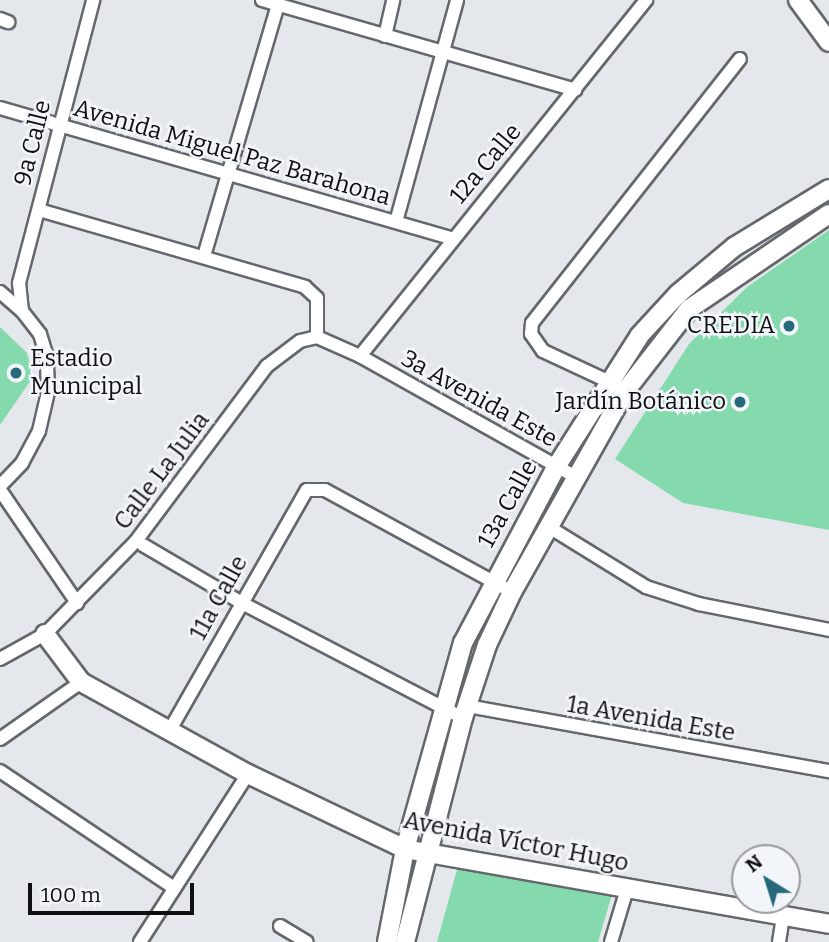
<!DOCTYPE html>
<html>
<head>
<meta charset="utf-8">
<style>
  body { margin:0 }
  #map { position:relative; width:829px; height:942px; overflow:hidden; background:#e4e8ed; font-family:Bitter,serif }
  div>[style] { position:absolute }
  .green>* { inset:0; background:#85daad }
  .roads { filter:drop-shadow(2px 0 #64676b) drop-shadow(-2px 0 #64676b) drop-shadow(0 2px #64676b) drop-shadow(0 -2px #64676b) }
  .street>* { height:12px; margin:-6px; padding:0 6px; transform-origin:6px; border-radius:6px; background:#fff }
  .secondary>* { height:18px; margin:-9px; padding:0 9px; transform-origin:9px; border-radius:9px; background:#fff }
  .dots>* { width:19px; height:19px; translate:-50% -50%; box-sizing:border-box; border:4px solid #f2f5fa; border-radius:50% }
  span { translate:-50% -50%; white-space:nowrap; text-align:center; line-height:1.15; -webkit-text-stroke:5px #f2f5fa; paint-order:stroke }
  .street-label { font-size:24px; color:#0e0f10 }
  .poi-label { font-size:24px; color:#0e0f10 }
  .right { translate:-100% -50%; text-align:right }
  .left { translate:0 -50%; text-align:left }
  .north { position:absolute; left:731px; top:844px; width:70px; height:70px; box-sizing:border-box; background:#f2f5fa; border:2px solid #97999c; border-radius:50%; rotate:322deg; font-size:19px; font-weight:700; line-height:28px; text-align:center; color:#0e0f10 }
  .north::after { content:''; display:block; margin:auto; width:24px; height:32px; background:#25697a; clip-path:polygon(50% 0,100% 100%,50% 72%,0 100%) }
  .scale { position:absolute; left:28px; top:883px; width:166px; height:32px; box-sizing:border-box; border:4px solid #0e0f10; border-top:0; padding-left:9px; font-size:21px; line-height:24px; white-space:nowrap; color:#0e0f10; -webkit-text-stroke:5px #f2f5fa; paint-order:stroke }
</style>
</head>
<body>
<div id="map">
  <div class="green">
    <div style="clip-path:polygon(829px 230px,829px 530px,683px 503px,615px 459px,689px 344px,747px 287px)"></div>
    <div style="clip-path:polygon(0 327px,27px 353px,33px 377px,0 425px)"></div>
    <div style="clip-path:polygon(458px 866px,613px 891px,598px 942px,437px 942px)"></div>
  </div>
  <div class="roads">
    <div class="street">
      <div style="left:262px;top:0;width:326px;rotate:16deg"></div>
      <div style="left:0;top:19px;width:9px;rotate:21deg"></div>
      <div style="left:385px;top:36px;width:37px;rotate:-77deg"></div>
      <div style="left:0;top:108px;width:469px;rotate:16.1deg"></div>
      <div style="left:39px;top:210px;width:277px;rotate:16.1deg"></div>
      <div style="left:305px;top:287px;width:16px;rotate:43deg"></div>
      <div style="left:317px;top:298px;width:39px;rotate:90deg"></div>
      <div style="left:396px;top:222px;width:230px;rotate:-74.6deg"></div>
      <div style="left:204px;top:256px;width:262px;rotate:-73.6deg"></div>
      <div style="left:0;top:292px;width:29px;rotate:41deg"></div>
      <div style="left:360px;top:356px;width:457px;rotate:-51.2deg"></div>
      <div style="left:616px;top:385px;width:81px;rotate:-155deg"></div>
      <div style="left:543px;top:351px;width:21px;rotate:-125deg"></div>
      <div style="left:531px;top:334px;width:11px;rotate:-85deg"></div>
      <div style="left:532px;top:323px;width:336px;rotate:-51.8deg"></div>
      <div style="left:0;top:486px;width:32px;rotate:-46deg"></div>
      <div style="left:22px;top:463px;width:36px;rotate:-62deg"></div>
      <div style="left:39px;top:431px;width:40px;rotate:-77deg"></div>
      <div style="left:48px;top:392px;width:35px;rotate:-92deg"></div>
      <div style="left:47px;top:357px;width:24px;rotate:-107deg"></div>
      <div style="left:40px;top:334px;width:29px;rotate:-128deg"></div>
      <div style="left:22px;top:311px;width:28px;rotate:-96deg"></div>
      <div style="left:19px;top:283px;width:293px;rotate:-75.3deg"></div>
      <div style="left:0;top:490px;width:137px;rotate:55.7deg"></div>
      <div style="left:549px;top:527px;width:114px;rotate:31.7deg"></div>
      <div style="left:646px;top:587px;width:56px;rotate:17.8deg"></div>
      <div style="left:699px;top:604px;width:133px;rotate:11.3deg"></div>
      <div style="left:143px;top:545px;width:113px;rotate:30.4deg"></div>
      <div style="left:240px;top:602px;width:251px;rotate:27.5deg"></div>
      <div style="left:0;top:659px;width:51px;rotate:-29.1deg"></div>
      <div style="left:45px;top:634px;width:130px;rotate:-45.6deg"></div>
      <div style="left:136px;top:541px;width:219px;rotate:-53.2deg"></div>
      <div style="left:267px;top:366px;width:41px;rotate:-37.1deg"></div>
      <div style="left:300px;top:341px;width:17px;rotate:-13deg"></div>
      <div style="left:317px;top:337px;width:47px;rotate:23.8deg"></div>
      <div style="left:360px;top:356px;width:249px;rotate:29.3deg"></div>
      <div style="left:467px;top:706px;width:368px;rotate:10.2deg"></div>
      <div style="left:171px;top:728px;width:274px;rotate:-60.3deg"></div>
      <div style="left:307px;top:490px;width:18px"></div>
      <div style="left:325px;top:490px;width:213px;rotate:28.6deg"></div>
      <div style="left:0;top:739px;width:99px;rotate:-35.1deg"></div>
      <div style="left:0;top:771px;width:210px;rotate:33.9deg"></div>
      <div style="left:280px;top:926px;width:31px;rotate:31deg"></div>
      <div style="left:140px;top:942px;width:200px;rotate:-57.3deg"></div>
      <div style="left:611px;top:942px;width:55px;rotate:-73.2deg"></div>
      <div style="left:779px;top:942px;width:26px;rotate:-81deg"></div>
    </div>
    <div class="secondary">
      <div style="left:798px;top:0;width:52px;rotate:53.6deg"></div>
      <div style="left:45px;top:634px;width:60px;rotate:53.1deg"></div>
      <div style="left:81px;top:682px;width:191px;rotate:28.9deg"></div>
      <div style="left:248px;top:774px;width:174px;rotate:25.5deg"></div>
      <div style="left:405px;top:849px;width:431px;rotate:10deg"></div>
      <div style="left:387px;top:942px;width:95px;rotate:-79deg"></div>
      <div style="left:405px;top:849px;width:214px;rotate:-74.3deg"></div>
      <div style="left:463px;top:643px;width:199px;rotate:-62.1deg"></div>
      <div style="left:556px;top:467px;width:156px;rotate:-57.5deg"></div>
      <div style="left:640px;top:335px;width:56px;rotate:-47.2deg"></div>
      <div style="left:678px;top:294px;width:73px;rotate:-40deg"></div>
      <div style="left:734px;top:247px;width:111px;rotate:-31.4deg"></div>
      <div style="left:405px;top:942px;width:231px;rotate:-75.5deg"></div>
      <div style="left:463px;top:718px;width:77px;rotate:-71.8deg"></div>
      <div style="left:487px;top:645px;width:59px;rotate:-64.7deg"></div>
      <div style="left:512px;top:592px;width:232px;rotate:-60.6deg"></div>
      <div style="left:626px;top:390px;width:103px;rotate:-52.1deg"></div>
      <div style="left:689px;top:309px;width:169px;rotate:-34.2deg"></div>
    </div>
  </div>
  <div class="dots">
    <div style="left:789px;top:326px;background:#25697a"></div>
    <div style="left:16px;top:373px;background:#25697a"></div>
    <div style="left:740px;top:402px;background:#25697a"></div>
  </div>
  <div class="street-label">
    <span style="left:33px;top:143px;rotate:-76deg">9a Calle</span>
    <span style="left:232px;top:153px;rotate:16deg">Avenida Miguel Paz Barahona</span>
    <span style="left:486px;top:164px;rotate:-50deg">12a Calle</span>
    <span style="left:479px;top:399px;rotate:29deg">3a Avenida Este</span>
    <span style="left:162px;top:471px;rotate:-53deg">Calle La Julia</span>
    <span style="left:508px;top:504px;rotate:-61deg">13a Calle</span>
    <span style="left:219px;top:598px;rotate:-61deg">11a Calle</span>
    <span style="left:651px;top:719px;rotate:10deg">1a Avenida Este</span>
    <span style="left:516px;top:842px;rotate:11deg">Avenida Víctor Hugo</span>
  </div>
  <div class="poi-label">
    <span class="right" style="left:775px;top:326px">CREDIA</span>
    <span class="left" style="left:30px;top:373px">Estadio<br>Municipal</span>
    <span class="right" style="left:726px;top:402px">Jardín Botánico</span>
  </div>
  <div class="north">N</div>
  <div class="scale">100 m</div>
</div>
</body>
</html>
